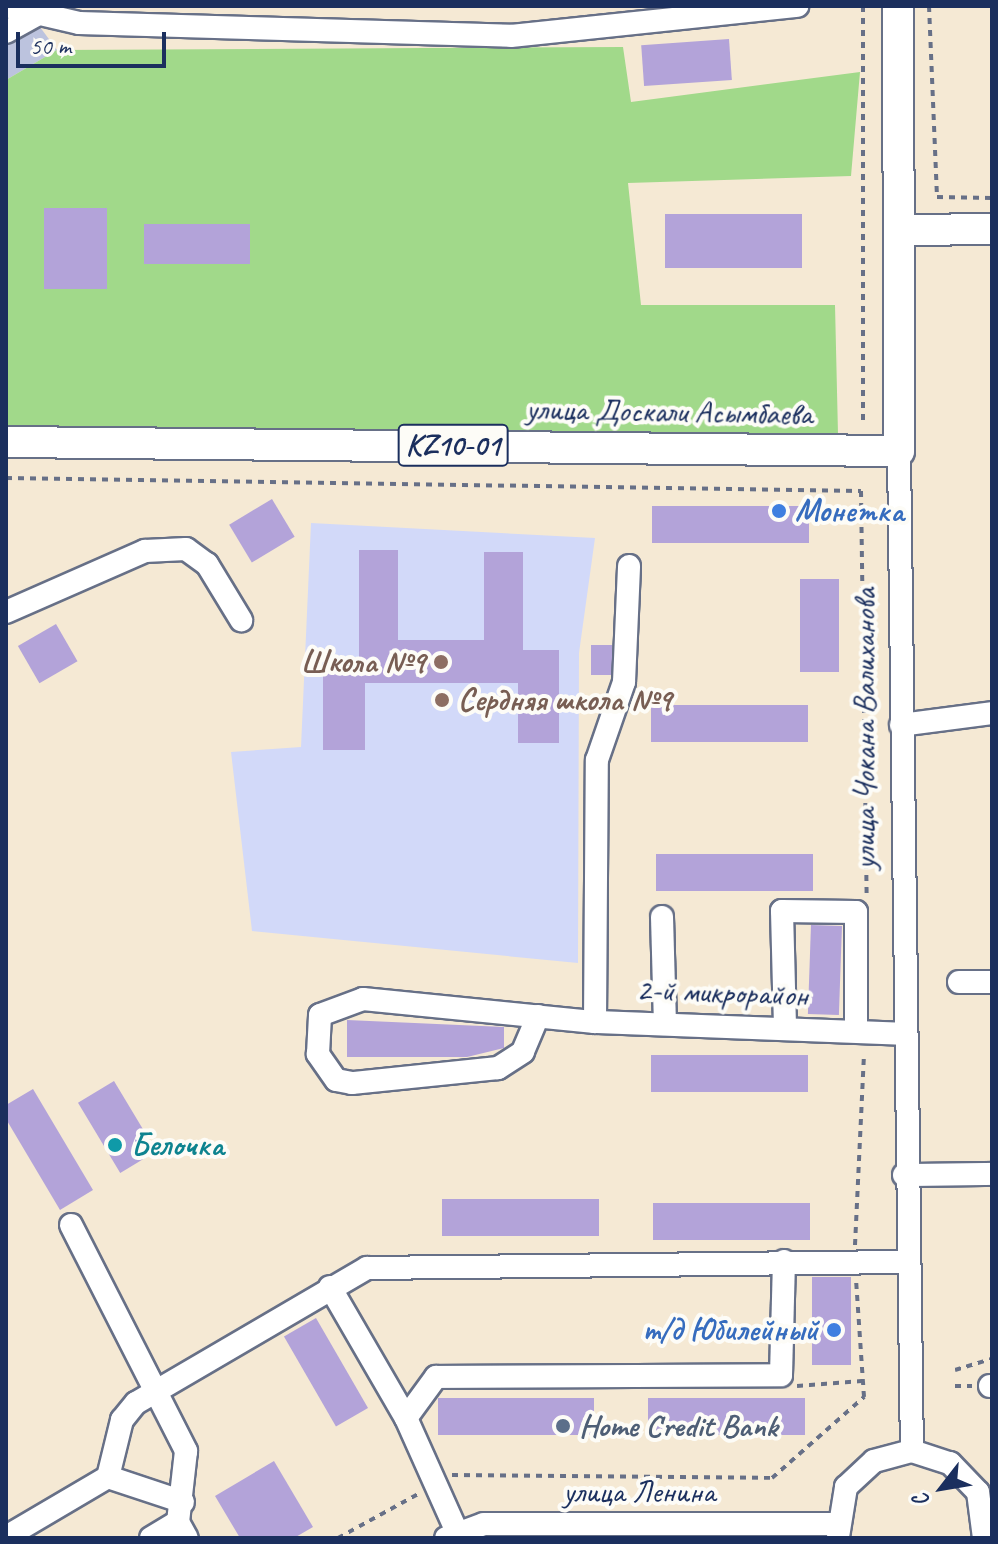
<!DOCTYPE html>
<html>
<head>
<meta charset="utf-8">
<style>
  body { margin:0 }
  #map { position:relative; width:998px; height:1544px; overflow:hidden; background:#f5e9d4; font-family:Caveat,sans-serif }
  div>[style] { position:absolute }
  .built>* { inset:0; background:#d2d9f9 }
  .industrial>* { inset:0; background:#bcc3de }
  .green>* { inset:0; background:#a1d98a }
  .building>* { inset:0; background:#b3a3d9; transform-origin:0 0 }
  .path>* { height:4px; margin-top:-2px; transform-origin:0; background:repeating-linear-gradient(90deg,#677087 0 6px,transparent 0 12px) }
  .roads { filter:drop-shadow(2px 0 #677087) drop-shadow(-2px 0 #677087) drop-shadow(0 2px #677087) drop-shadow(0 -2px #677087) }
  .minor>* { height:22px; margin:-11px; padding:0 11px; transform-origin:11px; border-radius:11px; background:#fff }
  .major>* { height:30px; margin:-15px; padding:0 15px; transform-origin:15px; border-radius:15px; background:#fff }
  .dots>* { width:22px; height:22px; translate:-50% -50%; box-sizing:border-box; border:4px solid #fdfcf7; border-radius:50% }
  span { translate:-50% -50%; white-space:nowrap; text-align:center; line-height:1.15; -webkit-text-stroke:8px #fdfcf7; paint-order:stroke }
  .shield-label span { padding:2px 6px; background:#fdfcf7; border:2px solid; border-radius:6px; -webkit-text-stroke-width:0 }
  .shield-label { font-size:30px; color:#1b2f5e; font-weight:700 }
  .street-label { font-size:32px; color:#1b2f5e }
  .shop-label { font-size:32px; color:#366cbe; font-weight:700 }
  .left { translate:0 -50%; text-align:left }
  .right { translate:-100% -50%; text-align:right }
  .education-label { font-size:32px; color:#785e54; font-weight:700 }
  .culture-label { font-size:32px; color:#0d838f; font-weight:700 }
  .service-label { font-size:32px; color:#4e5e75; font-weight:700 }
  .frame { position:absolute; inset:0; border:8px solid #1b2f5e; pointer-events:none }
  .north { position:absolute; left:902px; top:1448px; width:80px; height:80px; -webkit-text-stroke:6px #fdfcf7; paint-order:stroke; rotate:239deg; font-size:22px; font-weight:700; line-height:32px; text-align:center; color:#1b2f5e }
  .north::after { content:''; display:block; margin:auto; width:28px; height:36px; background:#1b2f5e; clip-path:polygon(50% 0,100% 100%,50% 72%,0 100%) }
  .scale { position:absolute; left:16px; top:32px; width:150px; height:36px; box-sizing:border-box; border:4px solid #1b2f5e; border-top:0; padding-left:10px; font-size:24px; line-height:28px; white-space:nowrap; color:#1b2f5e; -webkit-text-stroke:6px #fdfcf7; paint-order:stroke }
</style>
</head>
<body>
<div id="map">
  <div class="built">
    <div style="clip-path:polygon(311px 523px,595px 538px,579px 653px,578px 963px,252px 931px,231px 752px,301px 747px)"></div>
  </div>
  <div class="industrial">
    <div style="clip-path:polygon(6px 15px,40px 27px,57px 50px,6px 80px)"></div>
  </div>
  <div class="green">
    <div style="clip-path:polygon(623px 47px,631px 102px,860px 72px,851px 176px,628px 183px,641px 305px,835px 305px,838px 434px,6px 426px,6px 80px,57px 50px)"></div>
  </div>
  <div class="building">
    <div style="left:729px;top:39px;width:41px;height:88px;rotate:86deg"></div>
    <div style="left:44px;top:208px;width:63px;height:81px"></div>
    <div style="left:665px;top:214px;width:137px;height:54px"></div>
    <div style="left:144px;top:224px;width:106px;height:40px"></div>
    <div style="left:272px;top:499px;width:44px;height:50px;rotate:59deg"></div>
    <div style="left:652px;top:506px;width:157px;height:37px"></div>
    <div style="clip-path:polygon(359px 550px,398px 550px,398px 640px,484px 640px,484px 552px,523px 552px,523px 650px,559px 650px,559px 743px,518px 743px,518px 683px,365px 683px,365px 750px,323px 750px,323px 657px,359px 657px)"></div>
    <div style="left:800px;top:579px;width:39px;height:93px"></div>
    <div style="left:56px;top:624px;width:43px;height:44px;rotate:60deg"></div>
    <div style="left:591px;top:645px;width:21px;height:30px"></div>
    <div style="left:651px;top:705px;width:157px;height:37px"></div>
    <div style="left:656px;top:854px;width:157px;height:37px"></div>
    <div style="left:811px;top:925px;width:31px;height:89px;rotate:2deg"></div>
    <div style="clip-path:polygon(347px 1020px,504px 1027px,504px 1048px,467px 1057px,347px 1057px)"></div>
    <div style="left:651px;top:1055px;width:157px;height:37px"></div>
    <div style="left:114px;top:1081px;width:82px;height:42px;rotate:59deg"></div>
    <div style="clip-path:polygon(33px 1089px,93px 1190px,60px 1210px,6px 1119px,6px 1105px)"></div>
    <div style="left:442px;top:1199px;width:157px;height:37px"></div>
    <div style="left:653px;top:1203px;width:157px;height:37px"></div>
    <div style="left:812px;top:1277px;width:39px;height:88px"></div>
    <div style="left:316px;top:1318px;width:104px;height:37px;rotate:60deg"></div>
    <div style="left:594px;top:1398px;width:37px;height:156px;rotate:90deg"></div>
    <div style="left:648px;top:1398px;width:157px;height:37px"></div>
    <div style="clip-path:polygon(274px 1461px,313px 1527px,294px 1538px,240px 1538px,215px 1496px)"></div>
  </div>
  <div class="path">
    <div style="left:863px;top:6px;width:416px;rotate:90deg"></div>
    <div style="left:929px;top:6px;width:191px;rotate:87.6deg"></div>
    <div style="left:937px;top:197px;width:55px;rotate:1deg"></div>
    <div style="left:6px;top:478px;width:855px;rotate:0.87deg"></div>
    <div style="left:861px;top:491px;width:406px;rotate:89.2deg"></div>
    <div style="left:855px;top:1245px;width:191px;rotate:-87.3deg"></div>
    <div style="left:955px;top:1370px;width:39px;rotate:-17deg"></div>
    <div style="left:797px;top:1386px;width:65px;rotate:-4.4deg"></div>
    <div style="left:955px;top:1386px;width:17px"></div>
    <div style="left:452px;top:1475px;width:320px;rotate:0.5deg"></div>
    <div style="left:772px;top:1478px;width:123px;rotate:-41.4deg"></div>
    <div style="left:864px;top:1397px;width:116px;rotate:-93.9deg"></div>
    <div style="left:338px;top:1538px;width:94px;rotate:-28.8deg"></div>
  </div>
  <div class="roads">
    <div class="minor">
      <div style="left:6px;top:6px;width:75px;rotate:13.1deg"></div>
      <div style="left:79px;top:23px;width:432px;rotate:1.7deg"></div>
      <div style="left:511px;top:36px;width:288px;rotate:-6deg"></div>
      <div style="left:6px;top:32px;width:33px;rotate:-29deg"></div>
      <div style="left:899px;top:451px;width:1000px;rotate:89.26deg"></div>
      <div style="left:6px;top:612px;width:152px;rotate:-23.7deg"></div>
      <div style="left:145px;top:551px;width:41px;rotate:-2.8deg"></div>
      <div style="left:186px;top:549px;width:26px;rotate:36deg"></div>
      <div style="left:207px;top:564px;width:66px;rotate:58.7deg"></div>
      <div style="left:901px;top:725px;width:92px;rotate:-7.5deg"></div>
      <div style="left:662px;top:917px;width:107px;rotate:88.4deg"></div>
      <div style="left:959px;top:982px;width:33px"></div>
      <div style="left:538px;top:1016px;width:39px;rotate:113deg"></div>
      <div style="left:523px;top:1052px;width:30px;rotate:147deg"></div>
      <div style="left:498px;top:1068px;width:147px;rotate:174.1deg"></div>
      <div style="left:352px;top:1083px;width:16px;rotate:-169deg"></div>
      <div style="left:336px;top:1080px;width:32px;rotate:-125deg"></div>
      <div style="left:318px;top:1054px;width:39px;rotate:-87deg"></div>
      <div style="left:320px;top:1015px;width:46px;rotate:-20.4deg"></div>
      <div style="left:363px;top:999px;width:233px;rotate:5.7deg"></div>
      <div style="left:595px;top:1022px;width:309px;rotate:2.2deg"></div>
      <div style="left:595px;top:1022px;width:262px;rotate:-89.6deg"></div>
      <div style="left:597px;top:760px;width:83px;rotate:-70.9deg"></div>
      <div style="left:624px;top:682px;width:116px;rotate:-87.5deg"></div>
      <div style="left:785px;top:1026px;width:115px;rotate:-91.5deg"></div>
      <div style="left:782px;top:911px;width:74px;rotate:0.8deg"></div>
      <div style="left:856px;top:912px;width:117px;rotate:90deg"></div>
      <div style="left:904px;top:1175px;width:88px;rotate:-0.7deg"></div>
      <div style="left:71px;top:1225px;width:254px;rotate:63deg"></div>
      <div style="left:186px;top:1451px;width:71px;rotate:96.4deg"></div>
      <div style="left:178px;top:1522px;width:18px;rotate:61deg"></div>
      <div style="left:330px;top:1287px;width:151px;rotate:59.9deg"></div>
      <div style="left:990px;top:1386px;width:2px"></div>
      <div style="left:108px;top:1477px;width:59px;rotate:-76.2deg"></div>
      <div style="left:122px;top:1420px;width:22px;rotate:-51deg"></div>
      <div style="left:136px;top:1403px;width:268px;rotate:-30.3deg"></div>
      <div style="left:367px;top:1268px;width:537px;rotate:-0.64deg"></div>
      <div style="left:457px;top:1532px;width:125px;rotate:-114.1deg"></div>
      <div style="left:406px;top:1418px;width:51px;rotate:-53.8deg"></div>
      <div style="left:436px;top:1377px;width:345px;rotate:-0.3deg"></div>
      <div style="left:781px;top:1375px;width:114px;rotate:-88.5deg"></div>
      <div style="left:6px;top:1537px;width:118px;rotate:-30.5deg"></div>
      <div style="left:108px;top:1477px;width:79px;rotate:18.4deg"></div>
      <div style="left:838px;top:1537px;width:51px;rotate:-80.9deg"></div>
      <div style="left:846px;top:1487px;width:38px;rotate:-43deg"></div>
      <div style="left:874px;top:1461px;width:39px;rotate:-15deg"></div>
      <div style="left:912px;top:1451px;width:40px;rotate:18deg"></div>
      <div style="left:950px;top:1463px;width:40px;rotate:46deg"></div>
      <div style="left:978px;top:1492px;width:46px;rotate:82.6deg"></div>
      <div style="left:151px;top:1538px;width:31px;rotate:-31deg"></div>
      <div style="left:446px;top:1538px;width:40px;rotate:-20.2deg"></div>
      <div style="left:484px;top:1524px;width:351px"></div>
    </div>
    <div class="major">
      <div style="left:903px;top:230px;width:89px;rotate:-0.6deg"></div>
      <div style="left:6px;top:442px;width:893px;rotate:0.58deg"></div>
      <div style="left:899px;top:451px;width:445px;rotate:-90.1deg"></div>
    </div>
  </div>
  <div class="dots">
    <div style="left:779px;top:511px;background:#3f7fe0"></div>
    <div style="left:441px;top:662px;background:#8d6e63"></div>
    <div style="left:442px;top:700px;background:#8d6e63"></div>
    <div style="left:115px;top:1145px;background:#0f9aa8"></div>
    <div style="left:834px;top:1330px;background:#3f7fe0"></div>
    <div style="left:563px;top:1426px;background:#5c6f8a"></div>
  </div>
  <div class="shield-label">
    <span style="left:453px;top:445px">KZ10-01</span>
  </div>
  <div class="street-label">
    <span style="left:669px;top:412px;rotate:1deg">улица Доскали Асымбаева</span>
    <span style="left:865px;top:729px;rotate:-90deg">улица Чокана Валиханова</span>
    <span style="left:722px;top:993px;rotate:2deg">2-й микрорайон</span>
    <span style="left:639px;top:1492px">улица Ленина</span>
  </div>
  <div class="shop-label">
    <span class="left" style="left:795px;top:511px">Монетка</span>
    <span class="right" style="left:818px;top:1330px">т/д Юбилейный</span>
  </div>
  <div class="education-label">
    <span class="right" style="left:425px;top:662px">Школа №9</span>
    <span class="left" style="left:458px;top:700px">Сердняя школа №9</span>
  </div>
  <div class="culture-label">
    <span class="left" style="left:131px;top:1145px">Белочка</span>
  </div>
  <div class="service-label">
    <span class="left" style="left:579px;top:1426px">Home Credit Bank</span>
  </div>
  <div class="frame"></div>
  <div class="north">С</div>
  <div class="scale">50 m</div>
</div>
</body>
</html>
